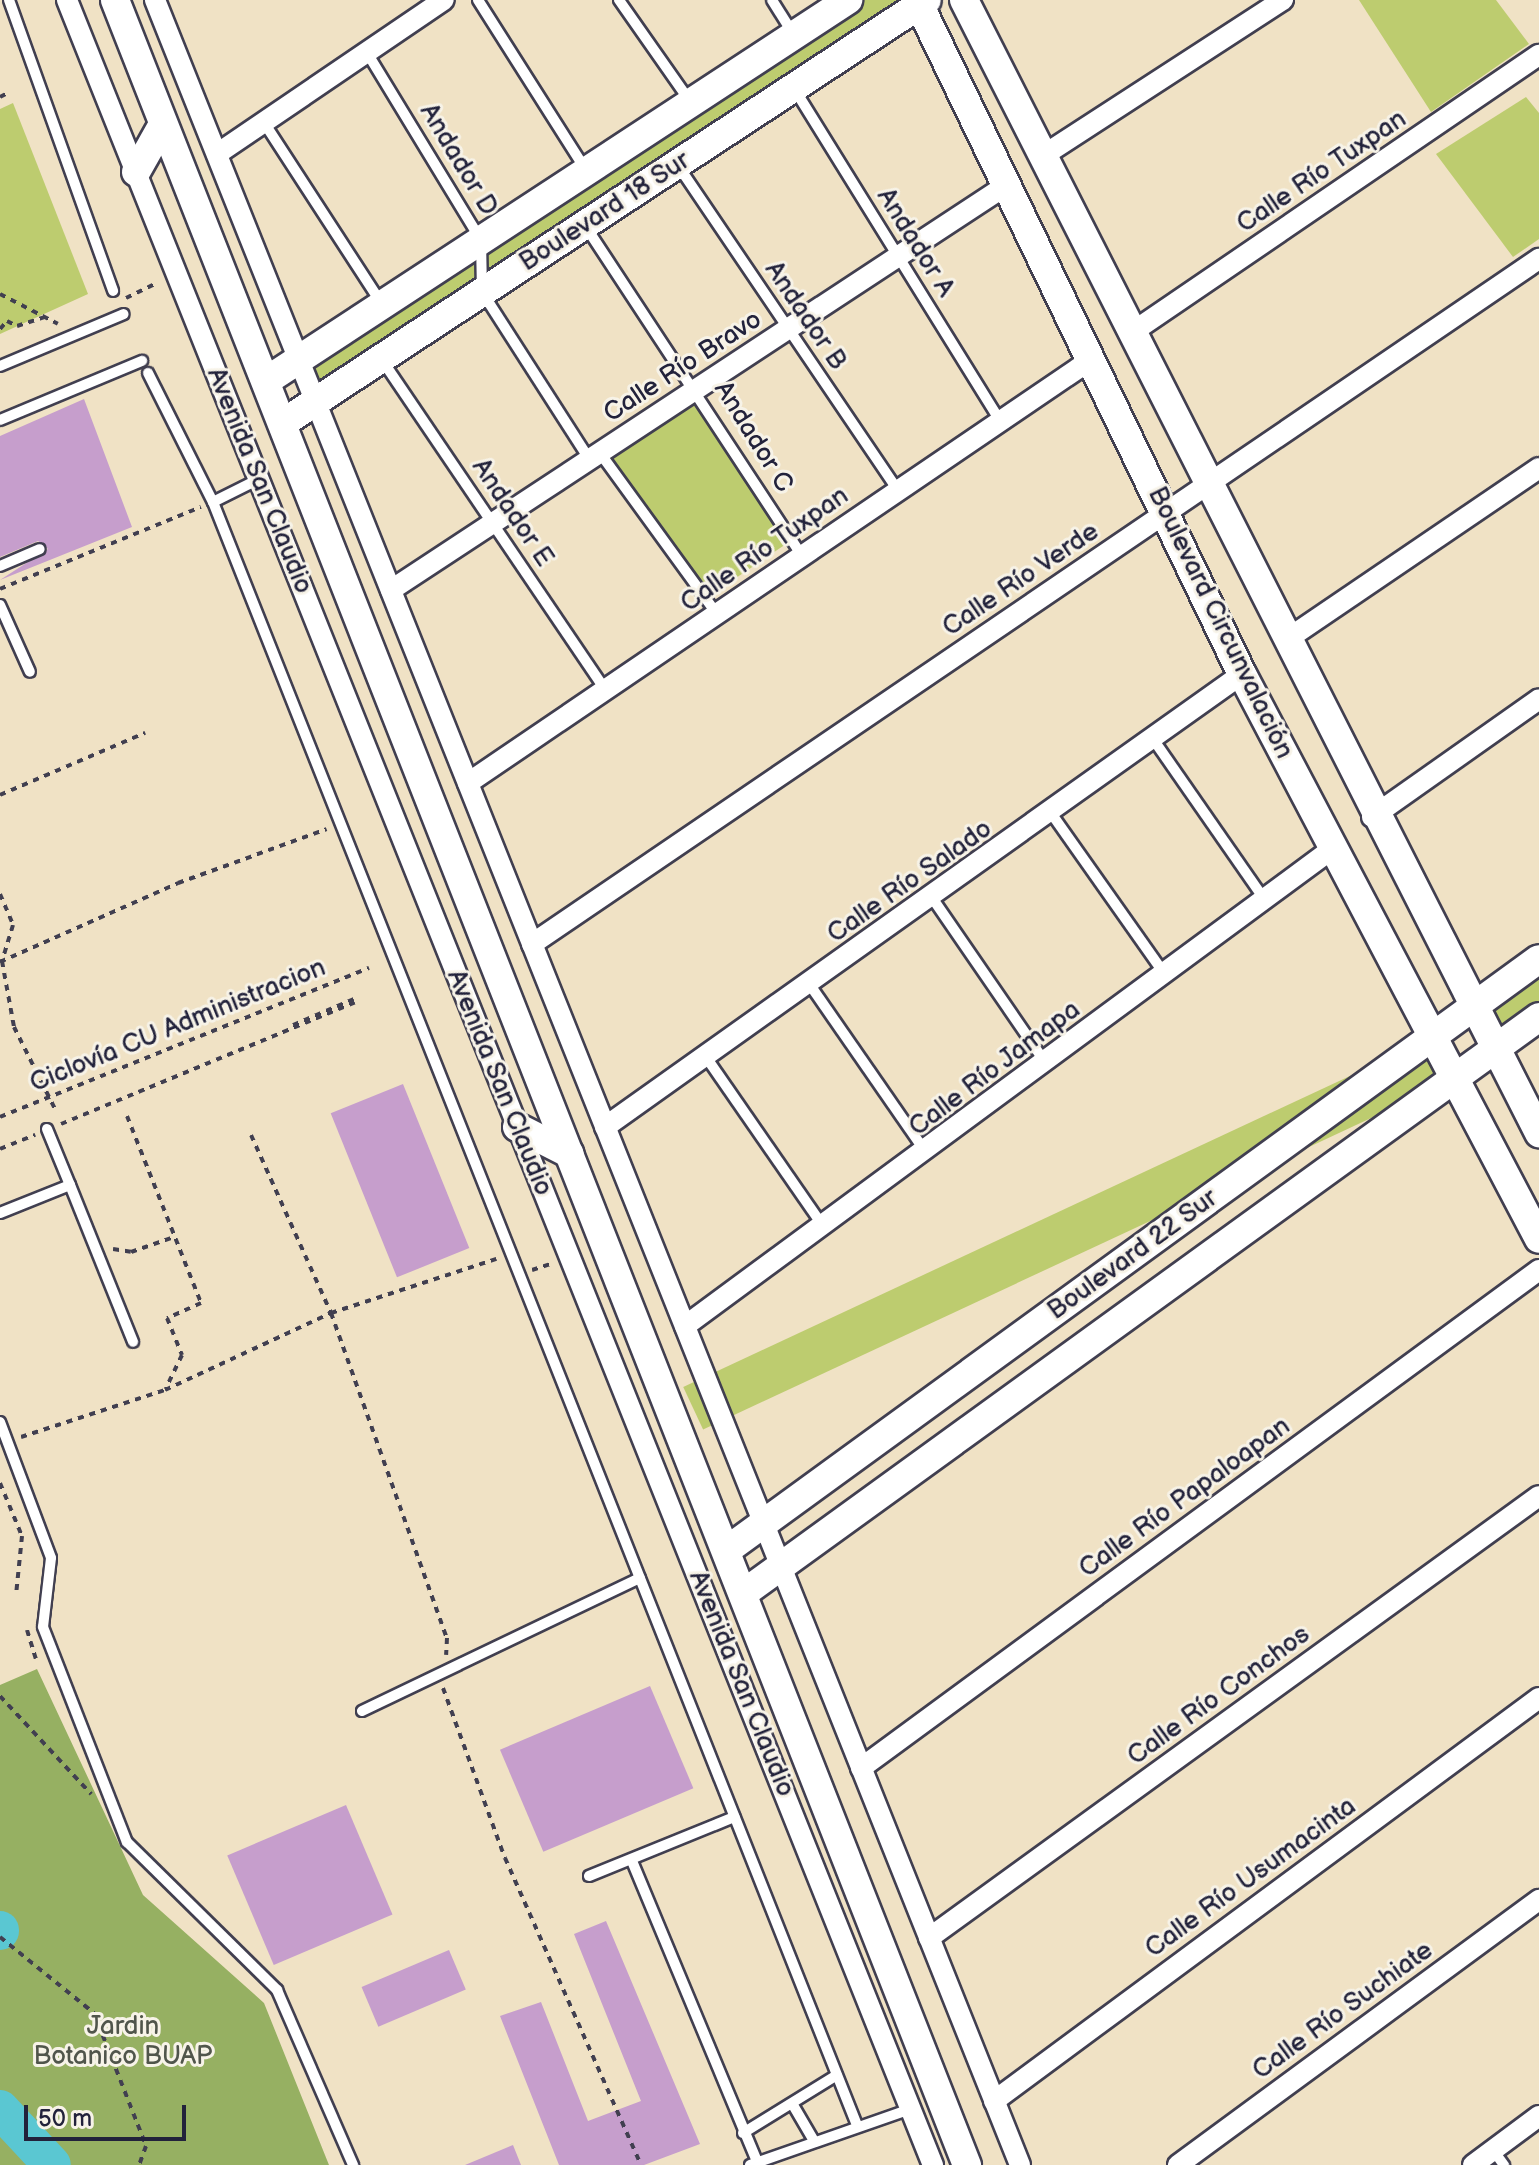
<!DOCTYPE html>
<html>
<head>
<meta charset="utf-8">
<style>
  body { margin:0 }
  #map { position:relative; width:1539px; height:2165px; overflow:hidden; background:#f0e2c5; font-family:"Balsamiq Sans",sans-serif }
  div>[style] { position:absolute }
  .green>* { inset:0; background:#bdcc6f; transform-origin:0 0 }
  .forest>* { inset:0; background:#96b062 }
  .river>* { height:38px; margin:-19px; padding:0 19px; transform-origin:19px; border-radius:19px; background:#5ac7d2 }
  .building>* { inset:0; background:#c69ecc; transform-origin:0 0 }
  .path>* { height:4px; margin-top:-2px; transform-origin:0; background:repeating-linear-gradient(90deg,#413f50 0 6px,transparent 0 12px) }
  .roads { filter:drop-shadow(2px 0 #413f50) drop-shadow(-2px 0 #413f50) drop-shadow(0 2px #413f50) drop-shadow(0 -2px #413f50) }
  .lane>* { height:10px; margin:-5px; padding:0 5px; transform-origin:5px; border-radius:5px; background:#fff }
  .street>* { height:20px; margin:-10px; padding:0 10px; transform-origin:10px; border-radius:10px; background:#fff }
  .secondary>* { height:28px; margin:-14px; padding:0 14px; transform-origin:14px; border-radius:14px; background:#fff }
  span { translate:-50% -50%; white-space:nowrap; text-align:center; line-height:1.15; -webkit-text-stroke:6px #f7f3e8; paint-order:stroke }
  .street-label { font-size:26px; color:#22223b }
  .park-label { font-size:26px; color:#50554b }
  .scale { position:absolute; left:24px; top:2105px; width:162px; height:36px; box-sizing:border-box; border:4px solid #22223b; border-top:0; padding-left:10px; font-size:24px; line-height:28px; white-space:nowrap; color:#22223b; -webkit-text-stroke:6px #f7f3e8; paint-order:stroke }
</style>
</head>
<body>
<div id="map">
  <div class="green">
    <div style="clip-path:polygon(846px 0,911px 0,316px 401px,299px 359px)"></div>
    <div style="clip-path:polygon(1359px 0,1496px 0,1529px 44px,1431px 112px)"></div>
    <div style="clip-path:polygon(1526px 97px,1539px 113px,1539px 239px,1513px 257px,1436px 154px)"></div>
    <div style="clip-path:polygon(13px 103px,88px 294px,0 334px,0 109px)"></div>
    <div style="left:696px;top:401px;width:169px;height:103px;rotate:56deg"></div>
    <div style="clip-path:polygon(1539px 961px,1539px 1019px,1493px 1052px,1472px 1011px)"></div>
    <div style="left:1440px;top:1034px;width:47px;height:835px;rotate:65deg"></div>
  </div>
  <div class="forest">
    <div style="clip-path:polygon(37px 1669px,143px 1895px,264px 2003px,329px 2165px,0 2165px,0 1685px)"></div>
  </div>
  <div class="river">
    <div style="left:0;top:1930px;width:1px;rotate:90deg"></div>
    <div style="left:0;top:2109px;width:76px;rotate:47.1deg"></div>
  </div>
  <div class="building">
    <div style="clip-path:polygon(84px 399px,132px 527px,0 580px,48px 549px,38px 541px,0 557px,0 436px)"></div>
    <div style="left:403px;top:1084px;width:177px;height:78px;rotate:68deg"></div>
    <div style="left:650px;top:1686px;width:111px;height:163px;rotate:67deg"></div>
    <div style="left:346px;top:1805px;width:119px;height:129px;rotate:67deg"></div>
    <div style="clip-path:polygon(606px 1921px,700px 2144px,644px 2165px,559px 2165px,500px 2016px,541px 2002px,588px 2121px,641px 2101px,574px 1934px)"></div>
    <div style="left:449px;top:1950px;width:43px;height:95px;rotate:67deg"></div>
    <div style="clip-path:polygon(513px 2145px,521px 2165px,465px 2165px)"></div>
  </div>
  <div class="path">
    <div style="left:0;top:97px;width:7px;rotate:-27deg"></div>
    <div style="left:0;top:294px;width:65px;rotate:27.3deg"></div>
    <div style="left:126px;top:298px;width:34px;rotate:-26deg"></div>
    <div style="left:0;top:329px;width:11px;rotate:-49deg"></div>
    <div style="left:7px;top:321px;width:11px;rotate:27deg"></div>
    <div style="left:17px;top:326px;width:28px;rotate:-18deg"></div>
    <div style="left:0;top:589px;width:217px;rotate:-22.2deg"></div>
    <div style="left:0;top:795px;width:158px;rotate:-23.2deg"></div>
    <div style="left:0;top:894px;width:34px;rotate:67deg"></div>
    <div style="left:13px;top:925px;width:38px;rotate:107deg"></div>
    <div style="left:2px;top:961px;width:67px;rotate:79.7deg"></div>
    <div style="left:14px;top:1027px;width:94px;rotate:63.4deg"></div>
    <div style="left:0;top:962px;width:195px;rotate:-23.9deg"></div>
    <div style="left:178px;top:883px;width:158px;rotate:-19.9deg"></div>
    <div style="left:293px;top:1025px;width:66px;rotate:-23.1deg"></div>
    <div style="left:127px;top:1116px;width:201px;rotate:68.4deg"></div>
    <div style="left:201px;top:1303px;width:37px;rotate:156deg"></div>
    <div style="left:167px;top:1318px;width:40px;rotate:68deg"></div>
    <div style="left:182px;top:1355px;width:37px;rotate:116deg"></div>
    <div style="left:0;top:1117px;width:398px;rotate:-22deg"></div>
    <div style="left:61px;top:1124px;width:318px;rotate:-22.5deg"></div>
    <div style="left:251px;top:1135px;width:195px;rotate:65.8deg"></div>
    <div style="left:331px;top:1313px;width:345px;rotate:70.4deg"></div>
    <div style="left:447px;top:1638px;width:17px;rotate:93deg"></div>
    <div style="left:0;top:1149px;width:38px;rotate:-22deg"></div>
    <div style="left:113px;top:1249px;width:18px;rotate:9deg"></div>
    <div style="left:131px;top:1252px;width:46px;rotate:-19.2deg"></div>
    <div style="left:532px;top:1270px;width:19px;rotate:-18deg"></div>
    <div style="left:21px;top:1437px;width:151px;rotate:-18.1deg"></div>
    <div style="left:165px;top:1390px;width:183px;rotate:-24.9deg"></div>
    <div style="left:331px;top:1313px;width:174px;rotate:-18.1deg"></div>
    <div style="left:0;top:1483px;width:57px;rotate:67.5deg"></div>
    <div style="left:22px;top:1536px;width:59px;rotate:95.8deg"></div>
    <div style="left:27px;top:1630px;width:30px;rotate:73deg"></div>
    <div style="left:443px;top:1688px;width:181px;rotate:70deg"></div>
    <div style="left:505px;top:1858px;width:336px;rotate:66.1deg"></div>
    <div style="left:0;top:1696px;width:134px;rotate:47.1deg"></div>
    <div style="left:0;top:1937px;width:121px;rotate:39deg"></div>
    <div style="left:94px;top:2013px;width:143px;rotate:68.6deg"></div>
    <div style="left:146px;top:2146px;width:20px;rotate:110deg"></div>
  </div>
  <div class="roads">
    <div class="lane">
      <div style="left:9px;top:0;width:309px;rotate:70.3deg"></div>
      <div style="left:478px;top:0;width:201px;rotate:57.6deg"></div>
      <div style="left:619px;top:0;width:122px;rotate:55deg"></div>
      <div style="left:772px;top:0;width:38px;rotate:58deg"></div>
      <div style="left:366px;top:51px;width:221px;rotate:58.7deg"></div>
      <div style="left:481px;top:240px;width:52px;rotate:88.9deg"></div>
      <div style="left:482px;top:292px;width:200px;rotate:57.3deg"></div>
      <div style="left:795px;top:90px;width:389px;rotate:58.2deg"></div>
      <div style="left:263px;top:121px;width:218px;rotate:57deg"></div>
      <div style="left:679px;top:167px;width:391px;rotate:55.9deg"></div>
      <div style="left:586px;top:227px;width:391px;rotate:56.7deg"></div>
      <div style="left:382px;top:360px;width:400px;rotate:55.9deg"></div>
      <div style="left:0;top:366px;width:134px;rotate:-22.8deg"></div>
      <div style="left:148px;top:373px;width:144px;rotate:63.3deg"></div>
      <div style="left:213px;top:502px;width:1746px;rotate:68.36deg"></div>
      <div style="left:0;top:420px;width:154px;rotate:-22.6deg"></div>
      <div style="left:600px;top:453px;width:199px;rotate:54deg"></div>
      <div style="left:213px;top:502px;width:51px;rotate:-26.6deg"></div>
      <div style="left:0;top:566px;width:43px;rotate:-23deg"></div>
      <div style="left:0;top:605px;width:73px;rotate:65.9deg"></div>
      <div style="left:1153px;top:739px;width:195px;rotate:55.2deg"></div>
      <div style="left:1051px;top:813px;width:196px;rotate:54.8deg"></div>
      <div style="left:933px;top:899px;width:198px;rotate:55.5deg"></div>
      <div style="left:810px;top:985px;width:202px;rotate:55.3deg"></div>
      <div style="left:706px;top:1057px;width:206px;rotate:55.3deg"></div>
      <div style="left:47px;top:1129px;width:61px;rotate:67.7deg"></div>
      <div style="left:0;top:1213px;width:75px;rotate:-21.8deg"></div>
      <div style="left:70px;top:1185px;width:169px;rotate:68.1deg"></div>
      <div style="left:0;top:1422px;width:145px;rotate:69.4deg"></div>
      <div style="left:51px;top:1558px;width:69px;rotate:96.6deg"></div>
      <div style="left:43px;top:1627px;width:231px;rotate:68.7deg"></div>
      <div style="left:127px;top:1842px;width:211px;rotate:44.6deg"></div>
      <div style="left:277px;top:1990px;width:191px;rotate:66.5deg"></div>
      <div style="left:362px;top:1711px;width:308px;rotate:-25.6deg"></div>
      <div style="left:632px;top:1861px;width:326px;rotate:67.4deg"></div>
      <div style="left:589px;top:1876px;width:157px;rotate:-22.1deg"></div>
      <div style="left:793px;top:2105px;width:42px;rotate:59.7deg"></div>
      <div style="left:743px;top:2133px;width:110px;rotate:-31.7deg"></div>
      <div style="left:1493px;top:2150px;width:19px;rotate:54deg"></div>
      <div style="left:750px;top:2165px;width:170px;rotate:-19.2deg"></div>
    </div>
    <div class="street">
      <div style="left:67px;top:0;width:2332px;rotate:68.2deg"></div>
      <div style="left:155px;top:0;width:2331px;rotate:68.22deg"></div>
      <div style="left:217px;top:154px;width:274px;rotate:-34.2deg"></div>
      <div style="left:1044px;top:155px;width:285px;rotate:-33deg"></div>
      <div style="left:1134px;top:331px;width:490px;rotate:-34.3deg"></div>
      <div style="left:391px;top:590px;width:735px;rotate:-33.34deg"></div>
      <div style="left:1286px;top:640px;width:306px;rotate:-34.2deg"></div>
      <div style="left:468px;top:783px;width:754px;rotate:-34.2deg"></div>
      <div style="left:1372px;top:817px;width:204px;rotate:-35.2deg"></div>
      <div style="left:532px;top:944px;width:1218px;rotate:-34.23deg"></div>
      <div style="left:605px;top:1127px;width:782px;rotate:-35.42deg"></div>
      <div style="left:685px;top:1326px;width:804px;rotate:-36.4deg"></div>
      <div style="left:861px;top:1768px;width:841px;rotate:-36.3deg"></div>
      <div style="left:929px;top:1938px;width:753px;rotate:-35.93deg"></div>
      <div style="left:994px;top:2101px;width:678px;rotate:-36.48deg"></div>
      <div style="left:1178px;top:2165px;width:448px;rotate:-36.3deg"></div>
      <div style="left:1473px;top:2165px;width:82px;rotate:-36.6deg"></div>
    </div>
    <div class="secondary">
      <div style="left:115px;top:0;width:2327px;rotate:68.52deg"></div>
      <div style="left:917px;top:0;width:748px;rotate:64.26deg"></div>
      <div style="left:1242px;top:674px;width:638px;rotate:62.27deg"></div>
      <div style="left:964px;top:0;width:1271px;rotate:63.09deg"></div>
      <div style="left:136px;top:172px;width:55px;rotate:-60.6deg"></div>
      <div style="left:266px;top:381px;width:696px;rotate:-33.21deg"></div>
      <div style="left:283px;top:423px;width:770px;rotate:-33.3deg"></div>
      <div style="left:517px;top:1127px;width:59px;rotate:27deg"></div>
      <div style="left:727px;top:1550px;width:1004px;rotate:-36.05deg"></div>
      <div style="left:744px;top:1593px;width:982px;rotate:-35.92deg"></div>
    </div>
  </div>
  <div class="street-label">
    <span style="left:458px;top:160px;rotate:59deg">Andador D</span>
    <span style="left:1322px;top:172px;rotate:-34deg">Calle Río Tuxpan</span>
    <span style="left:605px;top:212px;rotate:-33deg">Boulevard 18 Sur</span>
    <span style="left:915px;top:243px;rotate:58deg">Andador A</span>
    <span style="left:805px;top:316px;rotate:56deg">Andador B</span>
    <span style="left:683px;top:367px;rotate:-33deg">Calle Río Bravo</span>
    <span style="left:753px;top:437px;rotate:58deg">Andador C</span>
    <span style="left:259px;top:481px;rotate:68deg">Avenida San Claudio</span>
    <span style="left:512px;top:513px;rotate:56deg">Andador E</span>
    <span style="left:765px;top:550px;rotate:-35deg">Calle Río Tuxpan</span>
    <span style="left:1021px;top:580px;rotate:-34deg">Calle Río Verde</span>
    <span style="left:1220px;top:623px;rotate:64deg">Boulevard Circunvalación</span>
    <span style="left:910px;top:882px;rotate:-35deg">Calle Río Salado</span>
    <span style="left:178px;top:1026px;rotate:-22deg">Ciclovía CU Administracion</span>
    <span style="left:995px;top:1069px;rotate:-37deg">Calle Río Jamapa</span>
    <span style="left:499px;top:1083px;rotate:68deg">Avenida San Claudio</span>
    <span style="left:1133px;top:1255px;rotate:-36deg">Boulevard 22 Sur</span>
    <span style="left:1185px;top:1498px;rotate:-36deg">Calle Río Papaloapan</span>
    <span style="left:741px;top:1684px;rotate:68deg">Avenida San Claudio</span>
    <span style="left:1219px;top:1696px;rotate:-36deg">Calle Río Conchos</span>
    <span style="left:1251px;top:1878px;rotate:-36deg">Calle Río Usumacinta</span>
    <span style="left:1343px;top:2011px;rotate:-36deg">Calle Río Suchiate</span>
  </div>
  <div class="park-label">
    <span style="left:123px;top:2042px">Jardin<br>Botanico BUAP</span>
  </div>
  <div class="scale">50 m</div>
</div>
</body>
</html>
